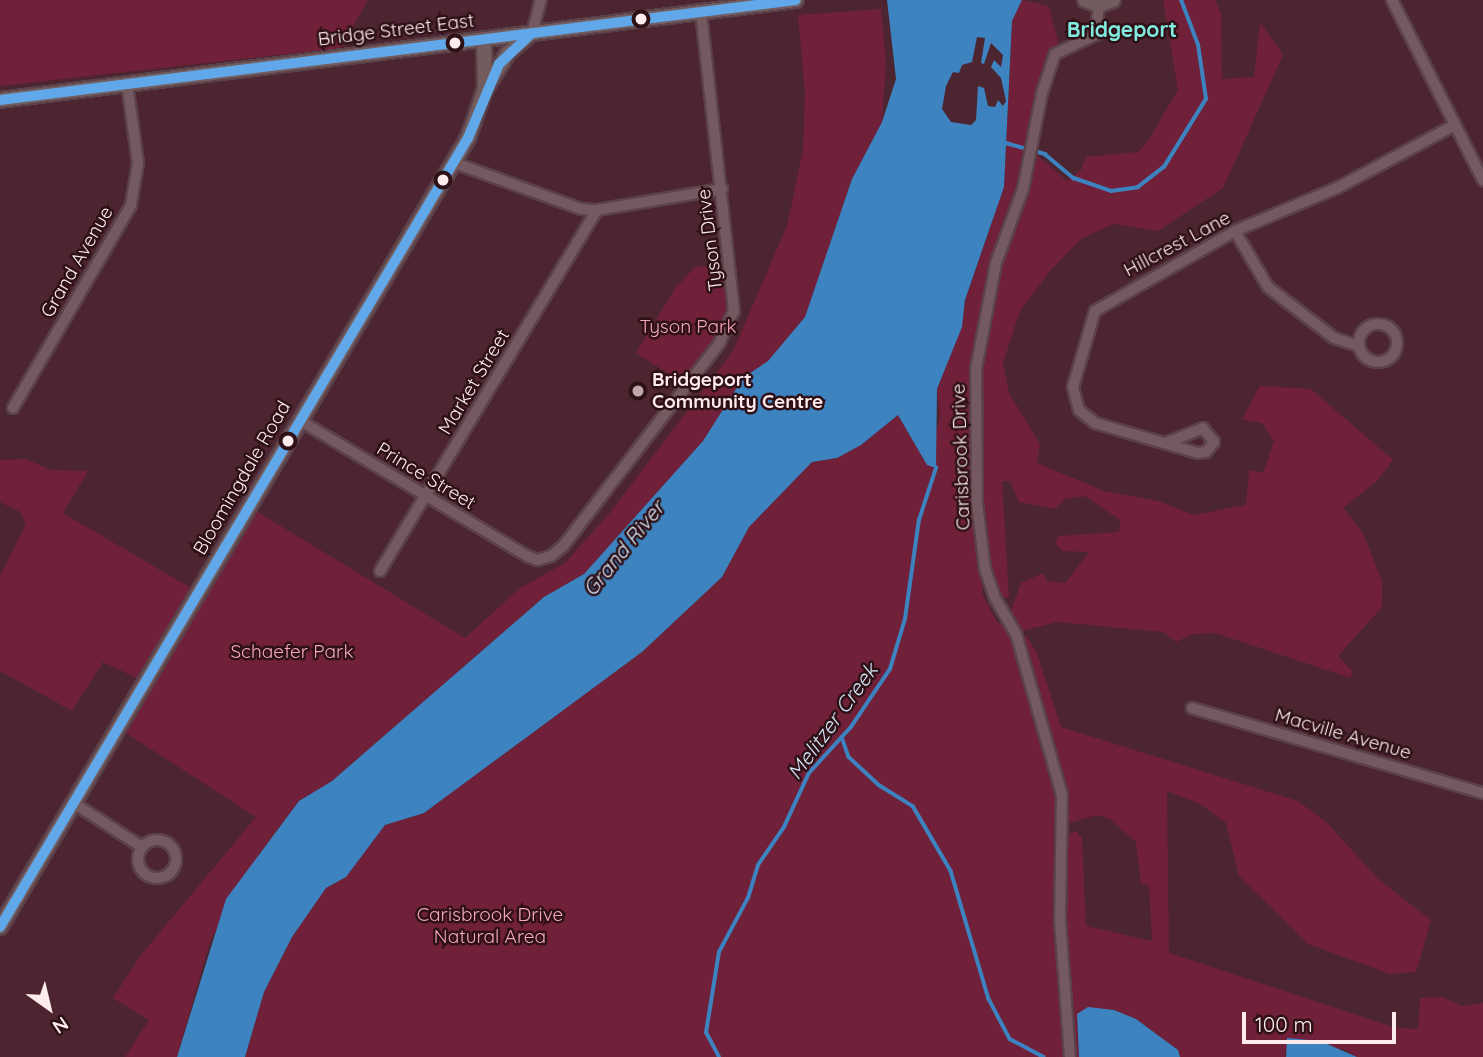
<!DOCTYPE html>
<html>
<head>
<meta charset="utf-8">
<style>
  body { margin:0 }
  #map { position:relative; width:1483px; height:1057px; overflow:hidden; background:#4c2531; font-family:Quicksand,sans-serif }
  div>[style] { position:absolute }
  .green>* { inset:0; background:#712039 }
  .water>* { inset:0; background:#3c83c0 }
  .stream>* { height:3.5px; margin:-1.75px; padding:0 1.75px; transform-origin:1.75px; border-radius:1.75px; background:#3c83c0 }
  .roads { filter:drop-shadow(2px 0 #5b4149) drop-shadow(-2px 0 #5b4149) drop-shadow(0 2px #5b4149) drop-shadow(0 -2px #5b4149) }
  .street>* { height:10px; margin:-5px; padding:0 5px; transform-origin:5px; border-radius:5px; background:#745960 }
  .street>.ring { margin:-5px; padding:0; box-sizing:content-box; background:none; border:10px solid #745960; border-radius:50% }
  .secondary>* { height:14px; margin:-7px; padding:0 7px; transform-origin:7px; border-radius:7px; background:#735c5e }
  .bus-1>* { height:10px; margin:-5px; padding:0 5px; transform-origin:5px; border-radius:5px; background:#60a8e9 }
  .dots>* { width:19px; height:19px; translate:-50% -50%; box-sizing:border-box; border:4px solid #2e1017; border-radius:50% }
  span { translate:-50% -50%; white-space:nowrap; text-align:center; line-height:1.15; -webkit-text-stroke:5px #2e1017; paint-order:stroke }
  .street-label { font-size:19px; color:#fdebee }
  .park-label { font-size:19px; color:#f7a8b8 }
  .poi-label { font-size:19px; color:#fdebee; font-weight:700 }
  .left { translate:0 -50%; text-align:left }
  .neighbourhood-label { font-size:21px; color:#81ebdf; font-weight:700 }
  .water-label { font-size:21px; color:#d3e6f8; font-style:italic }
  .north { position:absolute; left:14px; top:973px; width:70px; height:70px; -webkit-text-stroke:5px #2e1017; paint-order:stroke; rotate:146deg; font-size:19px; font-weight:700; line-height:28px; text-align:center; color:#fdebee }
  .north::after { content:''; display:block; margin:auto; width:24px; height:32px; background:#fdebee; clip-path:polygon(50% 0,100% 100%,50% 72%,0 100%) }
  .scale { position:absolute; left:1242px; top:1012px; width:154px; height:32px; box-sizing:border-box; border:4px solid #fdebee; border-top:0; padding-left:9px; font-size:21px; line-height:24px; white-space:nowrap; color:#fdebee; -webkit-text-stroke:5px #2e1017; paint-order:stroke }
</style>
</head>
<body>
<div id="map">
  <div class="green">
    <div style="clip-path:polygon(0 0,368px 0,341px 48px,0 86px)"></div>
    <div style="clip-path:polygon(evenodd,1022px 0,1049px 6px,1059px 46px,1042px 78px,1023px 178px,996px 248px,972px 362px,970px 468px,983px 596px,997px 622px,1027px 637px,1037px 653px,1061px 727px,1298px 801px,1327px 823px,1379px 880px,1431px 920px,1416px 972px,1390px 974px,1308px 944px,1239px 876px,1226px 823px,1200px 804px,1167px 791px,1169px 953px,1396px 1028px,1418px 1029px,1420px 998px,1443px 997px,1462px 1006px,1483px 1003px,1483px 1057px,1357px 1057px,1343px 1049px,1284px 1052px,1286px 1057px,1180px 1057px,1178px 1050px,1136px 1019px,1077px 1015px,1079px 1057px,245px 1057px,264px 992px,292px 937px,326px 888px,346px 877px,385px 825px,424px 813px,642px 652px,722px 577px,749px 527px,812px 462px,837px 458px,861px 445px,898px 415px,927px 465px,940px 417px,937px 389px,962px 327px,965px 301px,1004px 187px,1012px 21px,1022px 0,1097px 815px,1110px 819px,1136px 842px,1141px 884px,1149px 885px,1152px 941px,1086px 926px,1082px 838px,1076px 831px,1057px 839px,1058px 826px,1097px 815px)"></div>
    <div style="clip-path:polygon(1163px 0,1215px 0,1221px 13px,1222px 79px,1254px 77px,1260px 22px,1283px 55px,1223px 188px,1158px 231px,1114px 224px,1082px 238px,1051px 270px,1020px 311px,1003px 363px,1009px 393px,1040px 444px,1037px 463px,1104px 491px,1158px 501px,1194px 515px,1246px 505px,1249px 470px,1263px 473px,1274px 441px,1262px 423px,1242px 419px,1260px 386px,1311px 389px,1393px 460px,1377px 481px,1343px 508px,1363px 533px,1382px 581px,1382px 607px,1338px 656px,1352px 671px,1351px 678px,1215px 633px,1193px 634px,1176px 642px,1163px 632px,1058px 622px,1021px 631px,1011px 611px,1021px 583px,1043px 573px,1047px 581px,1065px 583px,1089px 552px,1062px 551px,1055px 543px,1058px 536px,1119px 532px,1120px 520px,1085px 496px,1065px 499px,1055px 509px,1019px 502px,1010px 481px,1002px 481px,1009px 597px,1002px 598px,989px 562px,981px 504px,979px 374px,1002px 254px,1037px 155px,1067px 181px,1081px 170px,1086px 157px,1138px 152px,1149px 139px,1178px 90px)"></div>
    <div style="clip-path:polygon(881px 9px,886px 62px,882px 122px,852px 179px,805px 317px,768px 361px,743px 378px,703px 441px,584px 574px,544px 597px,332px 781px,299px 801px,260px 853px,210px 941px,177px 1057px,125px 1057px,149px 1020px,113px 998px,141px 955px,256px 817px,126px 733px,256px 511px,465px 638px,520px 588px,565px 563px,608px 515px,733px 351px,787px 226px,803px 150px,805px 93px,798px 15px)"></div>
    <div style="clip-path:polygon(726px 264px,732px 308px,715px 343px,683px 383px,636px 353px,676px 287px,695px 267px)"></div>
    <div style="clip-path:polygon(25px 459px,51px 470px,88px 471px,63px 513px,196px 591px,143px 681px,103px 662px,72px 711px,0 671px,0 576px,26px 524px,20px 512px,0 502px,0 460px)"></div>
  </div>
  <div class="water">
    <div style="clip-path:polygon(evenodd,887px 0,1022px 0,1012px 21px,1004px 187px,965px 300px,962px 327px,937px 389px,936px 468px,927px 465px,898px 415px,861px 445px,837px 458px,812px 462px,749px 527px,722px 577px,642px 652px,424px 813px,385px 825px,346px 877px,326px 888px,292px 937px,264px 992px,245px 1057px,177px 1057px,226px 899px,299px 801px,332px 781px,544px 597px,584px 574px,703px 441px,743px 378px,768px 361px,805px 317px,852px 179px,882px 122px,896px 79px,887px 0,977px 37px,985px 38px,981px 63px,984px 64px,991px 43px,1003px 55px,1001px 67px,994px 60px,991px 67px,1001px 78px,1006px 101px,1003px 106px,998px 100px,995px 107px,988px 106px,984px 88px,978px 86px,976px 120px,971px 125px,951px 122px,942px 109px,946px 86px,953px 72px,959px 73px,962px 65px,972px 62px,977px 37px)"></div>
    <div style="clip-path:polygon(1088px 1007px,1114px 1010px,1136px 1019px,1178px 1050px,1180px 1057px,1079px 1057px,1077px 1014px)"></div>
    <div style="clip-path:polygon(1287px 1038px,1320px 1041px,1357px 1057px,1286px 1057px)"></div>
  </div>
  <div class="stream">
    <div style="left:1006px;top:143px;width:41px;rotate:15.8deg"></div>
    <div style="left:1045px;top:154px;width:38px;rotate:40deg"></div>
    <div style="left:1074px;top:178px;width:39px;rotate:19deg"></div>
    <div style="left:1111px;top:191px;width:27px;rotate:-8deg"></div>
    <div style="left:1138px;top:187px;width:33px;rotate:-38deg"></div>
    <div style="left:1164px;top:167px;width:80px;rotate:-58.3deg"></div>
    <div style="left:1206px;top:99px;width:55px;rotate:-98.4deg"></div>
    <div style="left:1198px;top:45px;width:48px;rotate:-110.7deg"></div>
    <div style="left:842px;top:737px;width:21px;rotate:71deg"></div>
    <div style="left:849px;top:757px;width:41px;rotate:43deg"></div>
    <div style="left:879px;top:785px;width:40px;rotate:32deg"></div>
    <div style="left:913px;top:806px;width:75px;rotate:59.7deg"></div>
    <div style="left:951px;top:871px;width:134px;rotate:73.5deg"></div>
    <div style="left:989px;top:999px;width:45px;rotate:62.3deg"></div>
    <div style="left:1010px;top:1039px;width:38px;rotate:28deg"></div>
    <div style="left:719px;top:1057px;width:27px;rotate:-118deg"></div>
    <div style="left:706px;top:1033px;width:82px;rotate:-80.9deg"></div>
    <div style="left:719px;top:952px;width:61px;rotate:-61.8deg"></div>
    <div style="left:748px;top:898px;width:34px;rotate:-73deg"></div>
    <div style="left:758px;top:865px;width:46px;rotate:-55.6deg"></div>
    <div style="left:784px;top:827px;width:60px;rotate:-65.2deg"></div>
    <div style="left:809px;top:773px;width:62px;rotate:-47.6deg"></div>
    <div style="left:851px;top:727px;width:70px;rotate:-56.1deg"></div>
    <div style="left:890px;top:669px;width:52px;rotate:-73.3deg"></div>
    <div style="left:905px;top:619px;width:100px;rotate:-82deg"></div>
    <div style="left:919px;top:520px;width:55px;rotate:-71.9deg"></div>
  </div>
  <div class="roads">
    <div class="street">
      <div style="left:1392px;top:0;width:202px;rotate:63.2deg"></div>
      <div style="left:532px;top:33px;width:34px;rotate:-75deg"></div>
      <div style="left:452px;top:162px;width:137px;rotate:20deg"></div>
      <div style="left:581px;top:209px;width:16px;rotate:4deg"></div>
      <div style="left:597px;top:210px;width:127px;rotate:-9.5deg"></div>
      <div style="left:1235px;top:231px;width:65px;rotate:59.5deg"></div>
      <div style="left:1268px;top:287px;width:83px;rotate:37.7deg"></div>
      <div style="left:1334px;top:338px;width:26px;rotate:18deg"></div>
      <div class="ring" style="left:1359px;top:324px;width:28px;height:28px"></div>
      <div style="left:13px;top:408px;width:235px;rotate:-59.8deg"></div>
      <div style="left:131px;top:205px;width:43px;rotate:-80.5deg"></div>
      <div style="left:138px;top:163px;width:81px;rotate:-97.8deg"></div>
      <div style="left:299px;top:420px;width:265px;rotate:30.8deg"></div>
      <div style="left:527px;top:556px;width:11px;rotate:22deg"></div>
      <div style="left:537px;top:560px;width:15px;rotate:-16deg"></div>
      <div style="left:551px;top:556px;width:17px;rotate:-40deg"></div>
      <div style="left:564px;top:545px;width:254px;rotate:-52.4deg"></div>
      <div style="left:719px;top:344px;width:36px;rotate:-66deg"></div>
      <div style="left:734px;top:311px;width:301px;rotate:-96.3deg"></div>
      <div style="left:1166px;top:443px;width:40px;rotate:-22deg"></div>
      <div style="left:1203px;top:428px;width:18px;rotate:52deg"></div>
      <div style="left:1214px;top:442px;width:13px;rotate:129deg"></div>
      <div style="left:1206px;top:452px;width:8px;rotate:173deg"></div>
      <div style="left:1198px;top:453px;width:107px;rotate:-163.8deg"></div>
      <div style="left:1095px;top:423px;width:21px;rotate:-141deg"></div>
      <div style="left:1079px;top:410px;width:24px;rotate:-105deg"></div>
      <div style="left:1073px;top:387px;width:79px;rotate:-73.9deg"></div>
      <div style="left:1095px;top:311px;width:161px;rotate:-29.7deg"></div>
      <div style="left:1235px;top:231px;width:111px;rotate:-22.9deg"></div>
      <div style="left:1337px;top:188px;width:134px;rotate:-28.1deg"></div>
      <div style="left:380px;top:571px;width:421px;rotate:-59deg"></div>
      <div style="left:1192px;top:708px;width:303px;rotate:16.3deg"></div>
      <div style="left:75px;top:804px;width:80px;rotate:32.7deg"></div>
      <div class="ring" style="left:138px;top:840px;width:28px;height:28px"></div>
      <div style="left:1070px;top:1057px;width:136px;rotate:-94.2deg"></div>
      <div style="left:1060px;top:921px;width:126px;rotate:-89.1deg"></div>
      <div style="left:1062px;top:795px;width:167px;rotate:-105.9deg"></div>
      <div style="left:1016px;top:634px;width:42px;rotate:-120.3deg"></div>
      <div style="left:995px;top:598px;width:31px;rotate:-109deg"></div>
      <div style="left:985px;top:569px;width:66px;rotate:-96.9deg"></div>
      <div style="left:977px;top:503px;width:134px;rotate:-90.4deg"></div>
      <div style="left:976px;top:369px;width:108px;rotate:-79.3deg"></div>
      <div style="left:996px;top:263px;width:79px;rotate:-70deg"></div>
      <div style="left:1023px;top:189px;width:98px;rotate:-78.8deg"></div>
      <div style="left:1042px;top:93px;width:41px;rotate:-71.6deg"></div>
      <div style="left:1055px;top:54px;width:44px;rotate:-25.4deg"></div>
      <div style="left:1095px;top:35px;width:30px;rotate:-82deg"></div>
    </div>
    <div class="secondary">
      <div style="left:1085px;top:0;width:15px;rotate:20deg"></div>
      <div style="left:1099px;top:5px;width:15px;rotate:-20deg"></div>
      <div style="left:486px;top:88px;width:41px;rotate:-57.8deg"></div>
      <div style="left:508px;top:53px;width:30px;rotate:-40deg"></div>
      <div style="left:0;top:100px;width:802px;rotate:-7.16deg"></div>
      <div style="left:0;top:927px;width:917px;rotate:-59.33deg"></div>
      <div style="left:468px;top:138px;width:52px;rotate:-70.9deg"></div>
      <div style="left:485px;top:89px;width:50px;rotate:-91.1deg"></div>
    </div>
  </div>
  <div class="bus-1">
    <div style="left:0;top:100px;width:802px;rotate:-7.16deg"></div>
    <div style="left:0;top:927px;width:917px;rotate:-59.33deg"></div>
    <div style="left:468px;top:138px;width:80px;rotate:-67.3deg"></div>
    <div style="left:499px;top:64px;width:45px;rotate:-43.2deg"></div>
  </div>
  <div class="dots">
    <div style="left:641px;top:19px;background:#fdebee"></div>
    <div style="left:455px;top:43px;background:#fdebee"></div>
    <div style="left:443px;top:180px;background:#fdebee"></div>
    <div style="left:638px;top:391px;background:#bfa6ac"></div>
    <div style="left:288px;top:441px;background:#fdebee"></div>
  </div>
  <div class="street-label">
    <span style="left:396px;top:30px;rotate:-7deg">Bridge Street East</span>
    <span style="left:710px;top:240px;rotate:-97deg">Tyson Drive</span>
    <span style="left:1177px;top:244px;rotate:-28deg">Hillcrest Lane</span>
    <span style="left:77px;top:262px;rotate:-60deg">Grand Avenue</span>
    <span style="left:474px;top:382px;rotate:-59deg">Market Street</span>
    <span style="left:961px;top:457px;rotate:-92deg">Carisbrook Drive</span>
    <span style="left:426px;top:476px;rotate:31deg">Prince Street</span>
    <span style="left:242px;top:478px;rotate:-60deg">Bloomingdale Road</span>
    <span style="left:1343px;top:734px;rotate:16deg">Macville Avenue</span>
  </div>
  <div class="park-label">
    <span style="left:688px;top:327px">Tyson Park</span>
    <span style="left:292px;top:652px">Schaefer Park</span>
    <span style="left:490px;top:926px">Carisbrook Drive<br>Natural Area</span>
  </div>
  <div class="poi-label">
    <span class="left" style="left:652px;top:391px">Bridgeport<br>Community Centre</span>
  </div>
  <div class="neighbourhood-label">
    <span style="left:1122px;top:29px">Bridgeport</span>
  </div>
  <div class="water-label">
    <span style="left:623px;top:548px;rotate:-51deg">Grand River</span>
    <span style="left:832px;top:721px;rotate:-54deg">Melitzer Creek</span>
  </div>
  <div class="north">N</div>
  <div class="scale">100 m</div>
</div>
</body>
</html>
